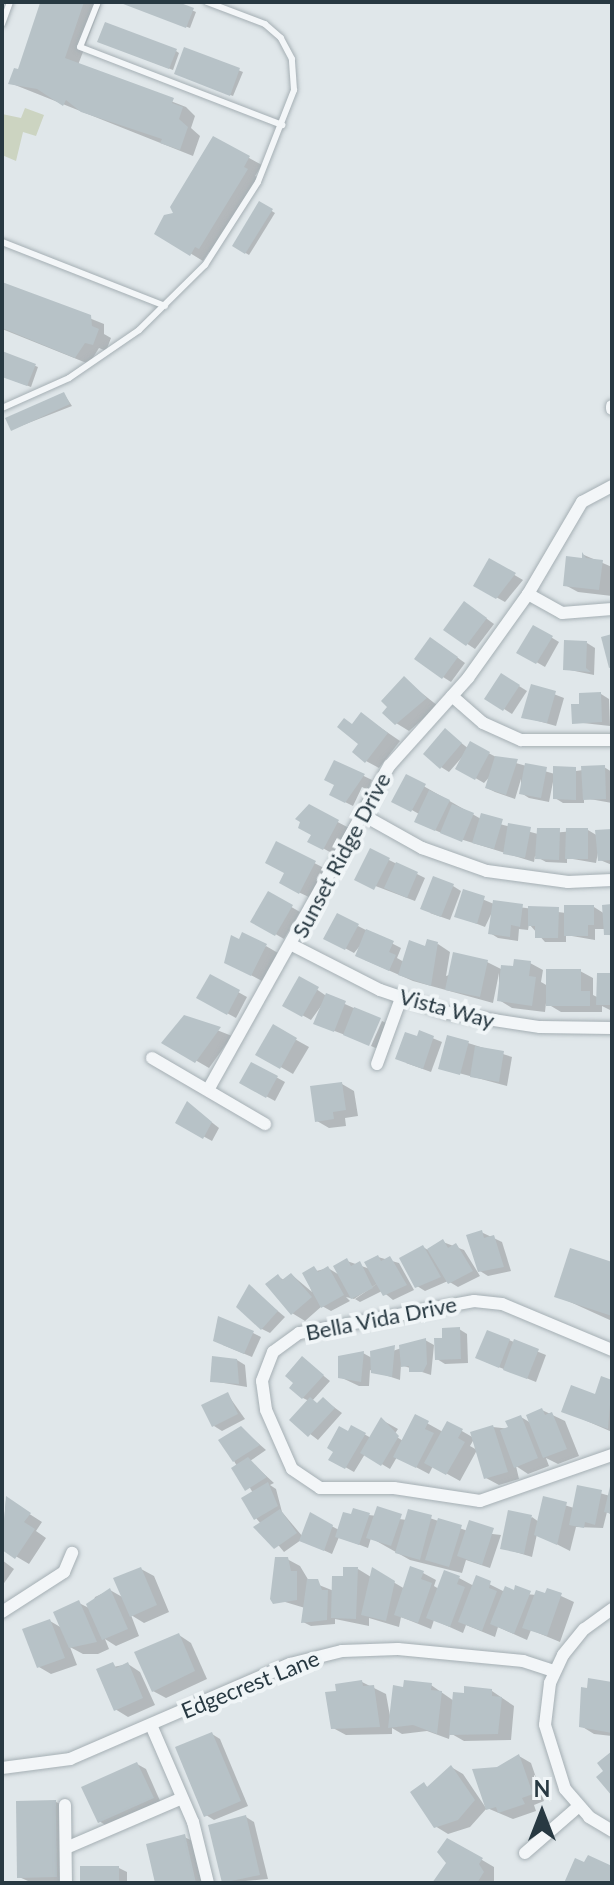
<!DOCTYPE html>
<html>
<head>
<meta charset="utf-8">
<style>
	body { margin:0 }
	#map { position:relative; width:614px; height:1885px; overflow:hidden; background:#e0e7ea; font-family:Lato,sans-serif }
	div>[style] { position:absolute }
	.green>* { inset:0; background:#ccd4c1 }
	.shadow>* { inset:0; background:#0003 }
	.building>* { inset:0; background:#b7c2c7 }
	.roads { filter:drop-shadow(0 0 2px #a5afb4) drop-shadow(0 0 2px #a5afb4) }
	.service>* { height:6px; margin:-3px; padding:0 3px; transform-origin:3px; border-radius:3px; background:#f3f6f8 }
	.minor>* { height:12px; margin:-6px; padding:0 6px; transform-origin:6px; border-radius:6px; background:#f3f6f8 }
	span { translate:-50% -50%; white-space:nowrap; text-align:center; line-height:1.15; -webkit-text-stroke:8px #f0f5f7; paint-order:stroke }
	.street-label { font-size:22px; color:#283942 }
	.frame { position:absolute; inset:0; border:4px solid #283942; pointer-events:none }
	.north { position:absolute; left:502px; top:1773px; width:80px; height:80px; -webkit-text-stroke:6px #f0f5f7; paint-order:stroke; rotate:0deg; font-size:22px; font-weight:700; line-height:32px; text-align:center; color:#283942 }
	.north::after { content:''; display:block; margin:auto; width:28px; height:36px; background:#283942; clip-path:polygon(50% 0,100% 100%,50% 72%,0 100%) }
</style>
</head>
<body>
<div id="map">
	<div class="green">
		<div style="clip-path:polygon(25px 108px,44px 115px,36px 136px,23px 132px,16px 161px,2px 155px,2px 114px,21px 118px)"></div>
	</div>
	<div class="shadow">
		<div style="clip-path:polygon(43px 2px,102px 2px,78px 65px,186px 107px,195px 116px,191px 128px,200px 136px,193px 156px,10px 83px,20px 72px)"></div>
		<div style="clip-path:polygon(120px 2px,173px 2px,196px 12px,190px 28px)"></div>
		<div style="clip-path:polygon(103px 43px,176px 51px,179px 53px,173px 70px)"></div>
		<div style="clip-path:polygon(186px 49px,243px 72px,233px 96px,180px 75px)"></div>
		<div style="clip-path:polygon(214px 139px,262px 165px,255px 176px,259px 178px,213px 254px,209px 252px,203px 261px,157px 233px,176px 215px)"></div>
		<div style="clip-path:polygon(260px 204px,275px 213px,249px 255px,234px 246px)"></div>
		<div style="clip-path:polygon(2px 283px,104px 324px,104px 334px,111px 338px,106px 351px,99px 348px,89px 364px,2px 329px)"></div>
		<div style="clip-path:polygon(2px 353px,38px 367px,31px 387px,2px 376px)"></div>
		<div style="clip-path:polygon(64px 394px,72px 406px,13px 429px)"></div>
		<div style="clip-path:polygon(584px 555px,612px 567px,612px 596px,578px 592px,565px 585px)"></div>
		<div style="clip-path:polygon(490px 561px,523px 580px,505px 602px,476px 586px)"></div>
		<div style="clip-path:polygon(472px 608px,494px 624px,475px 649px,446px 630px)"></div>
		<div style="clip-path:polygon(534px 627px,559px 642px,545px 667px,519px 652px)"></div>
		<div style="clip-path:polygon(587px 643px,595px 648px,594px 675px,565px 669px)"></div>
		<div style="clip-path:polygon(439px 644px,465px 663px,451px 682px,443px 677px)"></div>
		<div style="clip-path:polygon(404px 679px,438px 706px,409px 731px,396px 723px)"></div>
		<div style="clip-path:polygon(511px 681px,527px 691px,512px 714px,487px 698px)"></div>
		<div style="clip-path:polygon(533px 686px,564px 698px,556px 726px,524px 717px)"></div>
		<div style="clip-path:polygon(601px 694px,609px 699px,610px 726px,574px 722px,581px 706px)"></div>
		<div style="clip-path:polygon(362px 715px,400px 741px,379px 768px,366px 761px,353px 726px)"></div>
		<div style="clip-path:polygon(446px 731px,469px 749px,471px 744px,498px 758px,555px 774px,604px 767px,612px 772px,612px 803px,584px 798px,584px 803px,563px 803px,555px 798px,553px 782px,549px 802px,529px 798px,521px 793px,521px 779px,515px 799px,495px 792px,487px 788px,492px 774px,484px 783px,458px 768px,463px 756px,449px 772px,441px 767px)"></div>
		<div style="clip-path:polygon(335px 762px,372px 780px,368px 790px,362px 787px,353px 806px,339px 799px)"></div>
		<div style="clip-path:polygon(406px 776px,481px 819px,538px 834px,588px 830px,598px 836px,612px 831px,612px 865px,600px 860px,599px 847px,596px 863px,567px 858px,567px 863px,546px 862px,535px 856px,534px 862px,444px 834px,425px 826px,419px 814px,403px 805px)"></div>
		<div style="clip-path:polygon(309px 807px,351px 829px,337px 856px,310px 841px,313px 834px,303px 822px)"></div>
		<div style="clip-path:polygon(277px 844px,328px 870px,313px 899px,294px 890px)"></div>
		<div style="clip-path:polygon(371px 851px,425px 878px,415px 901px,357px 879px)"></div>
		<div style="clip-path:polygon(453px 886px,461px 891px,450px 920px,430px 913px)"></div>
		<div style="clip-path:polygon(465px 892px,494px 904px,566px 913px,594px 907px,605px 914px,612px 905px,612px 938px,605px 929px,595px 929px,595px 940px,566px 935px,566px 942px,545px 942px,529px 924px,528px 930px,519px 929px,518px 941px,498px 938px,490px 933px,494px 908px,485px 927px,457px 916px)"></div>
		<div style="clip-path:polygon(269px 894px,300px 912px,284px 939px,253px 921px)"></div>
		<div style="clip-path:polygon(358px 926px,401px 948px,397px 958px,404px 962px,438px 944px,450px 952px,446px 976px,487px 962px,503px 970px,530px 963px,543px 970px,541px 982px,548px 986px,580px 971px,593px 978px,593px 995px,599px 998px,612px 975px,612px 1011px,602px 1006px,602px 1012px,561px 1012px,546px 1003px,545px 1012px,512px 1008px,499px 1000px,499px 973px,493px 1003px,413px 981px,365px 960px,364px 941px,354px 953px,326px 938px)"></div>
		<div style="clip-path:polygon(266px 946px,278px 953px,264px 982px,239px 969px)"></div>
		<div style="clip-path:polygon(211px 977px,247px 997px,236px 1018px,199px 998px)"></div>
		<div style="clip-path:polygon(300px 978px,325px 995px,378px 1019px,353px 1038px,324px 1027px,324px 1002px,311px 1020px,284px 1005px)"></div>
		<div style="clip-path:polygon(184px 1017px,232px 1036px,209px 1068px,164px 1042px)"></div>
		<div style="clip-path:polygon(382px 1021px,388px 1024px,378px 1049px,371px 1046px)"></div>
		<div style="clip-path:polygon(273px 1027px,309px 1047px,293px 1074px,258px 1054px)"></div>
		<div style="clip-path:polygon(420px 1033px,442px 1042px,431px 1072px,406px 1063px)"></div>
		<div style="clip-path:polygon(468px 1043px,512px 1057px,507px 1086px,440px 1068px)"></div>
		<div style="clip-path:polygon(252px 1064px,285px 1082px,275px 1101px,242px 1083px)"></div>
		<div style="clip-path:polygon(342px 1084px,354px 1091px,358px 1116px,345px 1118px,346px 1126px,329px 1128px,317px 1121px)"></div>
		<div style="clip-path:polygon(195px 1109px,219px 1128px,212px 1141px,177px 1122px)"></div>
		<div style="clip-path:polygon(481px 1232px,502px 1242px,511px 1271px,488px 1276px,480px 1271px)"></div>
		<div style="clip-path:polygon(443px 1242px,464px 1250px,480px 1276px,458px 1287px,448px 1281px,425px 1291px,417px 1286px,423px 1247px,428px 1250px)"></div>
		<div style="clip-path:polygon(378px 1257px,399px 1263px,414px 1290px,393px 1300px,382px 1291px,360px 1302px,355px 1299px,381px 1281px,354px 1299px,346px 1297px,350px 1301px,331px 1311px,322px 1306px,305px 1321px,292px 1313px,278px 1276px,285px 1281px,292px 1275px,312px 1292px,305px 1274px,328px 1268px,341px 1276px,347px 1261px,370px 1269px)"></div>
		<div style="clip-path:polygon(612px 1266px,612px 1321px,557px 1296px)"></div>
		<div style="clip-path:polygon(249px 1287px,285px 1317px,270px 1333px,262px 1329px)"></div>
		<div style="clip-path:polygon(459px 1329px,467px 1334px,468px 1363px,445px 1364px,437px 1359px,444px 1340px)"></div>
		<div style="clip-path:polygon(253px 1333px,261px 1337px,252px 1357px,223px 1345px)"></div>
		<div style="clip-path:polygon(425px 1340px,434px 1345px,431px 1375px,401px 1365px,400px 1380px,370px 1370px,369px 1386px,359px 1386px,340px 1377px,363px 1353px,372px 1358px)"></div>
		<div style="clip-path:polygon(509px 1340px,546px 1355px,536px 1382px,486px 1362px)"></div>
		<div style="clip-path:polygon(303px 1359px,330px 1381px,312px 1401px,318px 1404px,323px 1399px,342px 1413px,318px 1440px,292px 1420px,309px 1401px,303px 1398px)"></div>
		<div style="clip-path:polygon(237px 1360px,245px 1365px,247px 1387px,212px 1381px)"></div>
		<div style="clip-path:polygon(602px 1379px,612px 1382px,612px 1432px,564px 1411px,596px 1396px)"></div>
		<div style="clip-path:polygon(228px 1395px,245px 1419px,222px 1431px,214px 1426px)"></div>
		<div style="clip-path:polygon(542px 1410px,565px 1421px,579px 1456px,558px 1464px,546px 1458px,549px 1466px,528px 1474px,516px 1466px,519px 1479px,499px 1485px,486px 1478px,474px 1439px,470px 1446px,477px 1450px,460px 1481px,433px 1466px,429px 1474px,397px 1457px,390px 1469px,365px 1454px,354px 1472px,331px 1459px,352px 1427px,371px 1438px,382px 1420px,398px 1429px,394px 1435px,403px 1441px,416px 1417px,443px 1432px,448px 1423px,474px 1438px,493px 1427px,510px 1429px,521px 1417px,531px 1423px)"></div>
		<div style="clip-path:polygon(241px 1428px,266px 1450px,250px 1461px,274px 1483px,270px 1485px,276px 1489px,282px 1512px,303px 1537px,311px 1515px,339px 1530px,369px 1515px,407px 1520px,409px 1511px,468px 1531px,501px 1535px,490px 1568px,466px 1560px,462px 1573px,410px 1560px,371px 1538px,368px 1548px,339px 1537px,332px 1554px,301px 1540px,284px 1552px,256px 1518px,253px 1493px,234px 1461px)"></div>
		<div style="clip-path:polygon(612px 1486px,612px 1515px,607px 1512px,603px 1528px,576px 1527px,570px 1551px,537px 1534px,532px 1557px,502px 1548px,532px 1517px,539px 1522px,545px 1499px,574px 1508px,579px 1487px,610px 1496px)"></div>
		<div style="clip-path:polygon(6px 1499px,42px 1522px,36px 1531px,46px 1538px,29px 1564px,2px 1548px)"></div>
		<div style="clip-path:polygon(287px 1559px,300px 1566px,309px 1581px,334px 1591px,358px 1569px,371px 1577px,373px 1570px,405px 1589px,423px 1573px,436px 1580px,434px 1586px,439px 1589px,459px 1578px,474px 1586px,477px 1578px,505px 1592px,546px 1596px,548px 1590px,574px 1602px,560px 1642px,531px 1630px,527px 1640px,498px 1627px,495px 1637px,466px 1625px,463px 1633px,434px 1620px,431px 1629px,401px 1617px,399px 1627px,369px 1618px,369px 1626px,335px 1619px,335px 1624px,311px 1626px,303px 1622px,305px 1608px,272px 1598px)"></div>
		<div style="clip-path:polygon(2px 1560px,14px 1569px,2px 1586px)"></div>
		<div style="clip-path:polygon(141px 1569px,154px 1576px,169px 1612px,144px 1623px,131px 1615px,139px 1636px,116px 1646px,105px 1639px,109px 1649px,98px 1654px,83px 1654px,70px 1647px,77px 1665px,51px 1674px,39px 1667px,50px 1621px,62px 1628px,79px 1603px,91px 1609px,95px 1597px,110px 1590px,124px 1598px)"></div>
		<div style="clip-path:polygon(179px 1635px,191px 1643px,207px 1679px,166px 1698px,153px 1691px)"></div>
		<div style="clip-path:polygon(128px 1664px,140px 1672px,155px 1705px,128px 1717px,115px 1709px,98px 1670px)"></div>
		<div style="clip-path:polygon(362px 1682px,386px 1694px,390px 1716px,431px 1685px,454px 1701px,492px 1691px,514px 1706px,511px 1740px,464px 1741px,450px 1733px,449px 1739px,427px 1731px,402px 1734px,392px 1728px,392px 1734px,346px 1735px,333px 1728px,338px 1692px)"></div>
		<div style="clip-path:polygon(612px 1684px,612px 1736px,594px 1734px,581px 1726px)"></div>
		<div style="clip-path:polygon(212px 1734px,220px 1739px,248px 1806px,214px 1820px,206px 1815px)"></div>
		<div style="clip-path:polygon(519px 1756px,531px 1763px,544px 1801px,534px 1805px,536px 1811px,513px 1819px,487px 1808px,470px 1827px,448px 1834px,435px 1826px,424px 1785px,429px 1788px,451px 1767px,463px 1774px,486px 1808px,475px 1771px,495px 1770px)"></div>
		<div style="clip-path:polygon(137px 1764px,146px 1769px,161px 1803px,107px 1826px,99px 1821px)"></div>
		<div style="clip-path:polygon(56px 1802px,64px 1806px,65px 1881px,28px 1881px,19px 1877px)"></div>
		<div style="clip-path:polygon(246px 1817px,254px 1822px,268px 1879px,224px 1883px,210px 1826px)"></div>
		<div style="clip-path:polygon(184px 1837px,193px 1841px,202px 1883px,157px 1883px)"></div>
		<div style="clip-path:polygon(448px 1840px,494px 1867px,494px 1883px,434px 1883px,448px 1863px)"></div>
		<div style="clip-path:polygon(119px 1868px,127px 1872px,127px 1883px,82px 1883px)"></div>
	</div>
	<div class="building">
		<div style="clip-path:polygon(84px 2px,65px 58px,174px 98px,172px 103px,183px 107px,179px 119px,188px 127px,180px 150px,160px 143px,162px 139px,81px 112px,66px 100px,63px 106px,37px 89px,8px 84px,14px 68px,18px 69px,40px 3px)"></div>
		<div style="clip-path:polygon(118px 2px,178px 2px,194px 8px,186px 28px)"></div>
		<div style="clip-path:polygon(105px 22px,177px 49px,169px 69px,97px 42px)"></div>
		<div style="clip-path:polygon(184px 47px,240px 68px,230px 96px,174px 74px)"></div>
		<div style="clip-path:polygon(213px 136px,250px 156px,244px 167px,248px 169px,199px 249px,195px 247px,190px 256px,154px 234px,164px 215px,173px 213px,170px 207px)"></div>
		<div style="clip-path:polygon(259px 201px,273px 209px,245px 254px,232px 246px)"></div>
		<div style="clip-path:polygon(2px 282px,91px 315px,92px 326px,99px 329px,93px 345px,85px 343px,75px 358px,2px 328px)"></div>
		<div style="clip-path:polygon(2px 351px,36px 364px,27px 386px,2px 377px)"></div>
		<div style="clip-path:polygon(64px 392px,70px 404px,11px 431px,5px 418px)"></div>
		<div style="clip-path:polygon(582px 552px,586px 558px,603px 560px,599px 590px,563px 586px,566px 556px,582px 558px)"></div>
		<div style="clip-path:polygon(489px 558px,516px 573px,496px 599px,473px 586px)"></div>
		<div style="clip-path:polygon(464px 601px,487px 618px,466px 646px,443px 630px)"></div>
		<div style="clip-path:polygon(533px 625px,553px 636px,536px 664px,516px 653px)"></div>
		<div style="clip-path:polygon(612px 634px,612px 667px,609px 668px,601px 637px)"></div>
		<div style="clip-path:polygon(430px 637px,458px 657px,442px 679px,414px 659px)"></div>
		<div style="clip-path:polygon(564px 640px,587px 641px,586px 668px,591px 672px,563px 670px)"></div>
		<div style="clip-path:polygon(501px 673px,520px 685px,503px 711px,484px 699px)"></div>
		<div style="clip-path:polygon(404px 676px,427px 698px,395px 725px,382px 713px,387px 707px,381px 701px)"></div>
		<div style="clip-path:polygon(531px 684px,556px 691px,547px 723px,521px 718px)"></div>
		<div style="clip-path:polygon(601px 692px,602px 722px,572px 724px,571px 704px,579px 704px,579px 693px)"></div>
		<div style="clip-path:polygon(361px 712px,388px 733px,365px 763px,352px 752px,358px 744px,337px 727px,344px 718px,352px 724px)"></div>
		<div style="clip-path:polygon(445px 728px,462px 743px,440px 769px,423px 754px)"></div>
		<div style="clip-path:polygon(470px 741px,490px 752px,475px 780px,455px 769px)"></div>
		<div style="clip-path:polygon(495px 756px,518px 759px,506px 795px,485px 788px)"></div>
		<div style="clip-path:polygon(334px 760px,365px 774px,345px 803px,329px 795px,334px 785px,324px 780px)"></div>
		<div style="clip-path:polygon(525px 763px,547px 767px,541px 798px,519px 794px)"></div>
		<div style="clip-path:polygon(605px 765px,606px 799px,583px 800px,581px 766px)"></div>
		<div style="clip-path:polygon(553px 766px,576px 767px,576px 800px,553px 799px)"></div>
		<div style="clip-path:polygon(406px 774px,426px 784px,411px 812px,391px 802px)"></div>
		<div style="clip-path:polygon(429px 790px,450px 800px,435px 831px,414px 822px)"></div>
		<div style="clip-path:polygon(309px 804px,339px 820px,323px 850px,307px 842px,311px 835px,298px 828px,300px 822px,295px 819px)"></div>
		<div style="clip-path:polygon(452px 804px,474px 813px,462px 842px,440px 833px)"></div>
		<div style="clip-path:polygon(481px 813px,503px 819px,494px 849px,472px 843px)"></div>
		<div style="clip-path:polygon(508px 823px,531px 827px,525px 858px,503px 854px)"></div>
		<div style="clip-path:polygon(537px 828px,560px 828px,559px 860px,535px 859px)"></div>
		<div style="clip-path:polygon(566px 828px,588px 828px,588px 859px,565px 859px)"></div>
		<div style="clip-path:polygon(612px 829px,612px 860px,598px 861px,595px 830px)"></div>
		<div style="clip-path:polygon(276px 841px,316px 861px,299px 894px,279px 883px,284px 873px,265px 863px)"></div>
		<div style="clip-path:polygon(370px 848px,390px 858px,374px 890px,354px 880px)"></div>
		<div style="clip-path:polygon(396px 862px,418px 872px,407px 898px,384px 888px)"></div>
		<div style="clip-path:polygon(433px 876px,454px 884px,441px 917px,420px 909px)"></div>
		<div style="clip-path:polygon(463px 889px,485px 896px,477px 924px,454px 917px)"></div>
		<div style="clip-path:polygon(268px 891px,293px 905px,275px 936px,250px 922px)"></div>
		<div style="clip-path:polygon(493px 900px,523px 904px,520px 927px,511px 925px,510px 937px,488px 934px)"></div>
		<div style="clip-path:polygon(612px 904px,612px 935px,604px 935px,602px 905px)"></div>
		<div style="clip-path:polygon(564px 905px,594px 905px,594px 925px,588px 925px,588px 936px,564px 936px)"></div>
		<div style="clip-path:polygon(528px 906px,559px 907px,558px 938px,535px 938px,535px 926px,528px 926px)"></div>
		<div style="clip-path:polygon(337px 913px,359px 924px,345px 950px,323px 939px)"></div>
		<div style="clip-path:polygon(366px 929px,394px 941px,389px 952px,396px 955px,389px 971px,355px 956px)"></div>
		<div style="clip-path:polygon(242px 932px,267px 944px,251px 976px,224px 963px,231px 935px,239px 939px)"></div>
		<div style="clip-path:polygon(427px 939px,438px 942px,431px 986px,398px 975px,409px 940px,425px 946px)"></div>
		<div style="clip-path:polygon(453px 952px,488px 960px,480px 997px,445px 990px)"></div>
		<div style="clip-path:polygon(514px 959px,531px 961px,529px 976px,536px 977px,532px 1006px,497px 1001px,501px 965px,513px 966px)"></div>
		<div style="clip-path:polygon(546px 969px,581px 969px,581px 991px,590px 991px,590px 1006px,546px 1006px)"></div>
		<div style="clip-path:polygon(597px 973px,612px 973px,612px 1005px,596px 1005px)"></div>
		<div style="clip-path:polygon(210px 974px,240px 990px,227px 1015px,196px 998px)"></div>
		<div style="clip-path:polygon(299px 976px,319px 987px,302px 1017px,282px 1006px)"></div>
		<div style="clip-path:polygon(326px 993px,346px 1001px,334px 1032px,313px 1024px)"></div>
		<div style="clip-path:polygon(354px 1007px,381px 1018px,369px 1046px,343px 1035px)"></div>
		<div style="clip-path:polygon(184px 1015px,221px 1027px,195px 1063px,161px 1043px)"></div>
		<div style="clip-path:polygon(273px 1024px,297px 1038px,280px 1069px,255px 1055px)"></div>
		<div style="clip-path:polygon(419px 1030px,434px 1036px,423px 1069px,395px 1059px,405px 1032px,417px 1036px)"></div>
		<div style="clip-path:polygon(447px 1035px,469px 1041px,460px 1075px,438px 1069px)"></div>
		<div style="clip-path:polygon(475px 1046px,504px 1051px,499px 1082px,470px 1077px)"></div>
		<div style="clip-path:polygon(251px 1062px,278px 1076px,266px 1098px,239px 1083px)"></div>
		<div style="clip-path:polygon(342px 1082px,346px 1110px,333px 1112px,334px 1119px,315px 1122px,310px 1086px)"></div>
		<div style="clip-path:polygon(187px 1101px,212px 1122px,203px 1139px,175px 1123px)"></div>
		<div style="clip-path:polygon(482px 1230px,484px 1238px,494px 1235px,504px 1267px,478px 1272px,466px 1235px)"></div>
		<div style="clip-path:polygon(443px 1239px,448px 1248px,456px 1243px,473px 1271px,448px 1284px,427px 1249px)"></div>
		<div style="clip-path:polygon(423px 1245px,441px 1277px,415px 1288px,399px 1258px)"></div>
		<div style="clip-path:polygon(570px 1248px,612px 1262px,612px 1316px,554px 1297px)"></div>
		<div style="clip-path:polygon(378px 1255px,381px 1261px,390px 1256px,407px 1285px,383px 1296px,364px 1262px)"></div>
		<div style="clip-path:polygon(347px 1258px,351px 1266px,360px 1261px,373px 1288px,351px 1299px,333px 1266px)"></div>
		<div style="clip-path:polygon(314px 1266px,318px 1272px,328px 1266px,344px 1295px,321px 1308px,302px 1273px)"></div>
		<div style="clip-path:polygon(291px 1273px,312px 1297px,291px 1315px,265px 1284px,278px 1274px,282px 1280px)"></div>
		<div style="clip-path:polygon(249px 1284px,278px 1311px,261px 1330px,236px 1307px)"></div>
		<div style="clip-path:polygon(218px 1316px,254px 1331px,244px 1354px,213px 1341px)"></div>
		<div style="clip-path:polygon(460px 1327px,461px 1359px,435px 1360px,434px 1338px,442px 1338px,442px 1328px)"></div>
		<div style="clip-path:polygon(487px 1330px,510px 1339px,499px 1368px,475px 1358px)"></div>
		<div style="clip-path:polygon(426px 1338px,427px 1364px,423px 1372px,409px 1372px,409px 1366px,401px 1367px,399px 1345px)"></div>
		<div style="clip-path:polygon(514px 1339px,539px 1349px,527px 1379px,503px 1370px)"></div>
		<div style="clip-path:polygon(395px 1345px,392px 1377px,371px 1373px,370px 1351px)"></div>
		<div style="clip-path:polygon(364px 1351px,361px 1382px,338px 1378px,338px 1356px)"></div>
		<div style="clip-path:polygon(212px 1356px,237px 1359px,239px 1384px,210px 1382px)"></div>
		<div style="clip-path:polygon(302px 1356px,324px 1375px,302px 1399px,289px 1388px,293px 1383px,285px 1376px)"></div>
		<div style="clip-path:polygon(601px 1376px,612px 1380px,608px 1429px,561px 1412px,571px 1385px,595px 1394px)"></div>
		<div style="clip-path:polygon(228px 1392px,238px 1414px,212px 1427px,201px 1405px)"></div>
		<div style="clip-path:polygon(310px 1397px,317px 1403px,323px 1397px,335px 1408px,308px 1437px,289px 1420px)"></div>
		<div style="clip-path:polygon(542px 1408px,545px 1415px,552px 1412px,567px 1449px,543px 1458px,526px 1415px)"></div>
		<div style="clip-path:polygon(415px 1414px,429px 1421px,425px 1429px,434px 1433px,416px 1468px,393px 1457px)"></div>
		<div style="clip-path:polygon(521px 1415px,538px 1458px,514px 1468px,500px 1430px,508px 1427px,505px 1421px)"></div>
		<div style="clip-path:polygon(381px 1417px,399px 1436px,381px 1466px,360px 1453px)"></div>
		<div style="clip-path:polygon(447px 1421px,463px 1429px,458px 1438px,465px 1442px,446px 1475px,424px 1463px)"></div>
		<div style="clip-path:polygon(351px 1425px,366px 1433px,345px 1469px,328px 1460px,333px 1452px,327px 1448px,339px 1426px,348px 1431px)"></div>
		<div style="clip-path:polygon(493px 1425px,508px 1472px,484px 1479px,470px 1432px)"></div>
		<div style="clip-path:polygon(241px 1426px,260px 1445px,233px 1462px,218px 1440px)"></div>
		<div style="clip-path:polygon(248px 1457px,267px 1477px,245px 1491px,231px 1468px)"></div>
		<div style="clip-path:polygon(268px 1482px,278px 1506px,254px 1520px,241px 1498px)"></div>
		<div style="clip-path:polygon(611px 1482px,612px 1483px,612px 1514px,604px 1512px)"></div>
		<div style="clip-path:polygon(577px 1485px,602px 1490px,595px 1525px,585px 1522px,584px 1528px,569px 1525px)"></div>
		<div style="clip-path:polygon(6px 1496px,31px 1513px,24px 1522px,35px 1529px,15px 1559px,2px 1550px)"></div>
		<div style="clip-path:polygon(543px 1496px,567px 1502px,557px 1545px,534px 1535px)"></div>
		<div style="clip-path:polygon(377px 1506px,402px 1514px,391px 1546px,366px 1538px)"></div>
		<div style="clip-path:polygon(353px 1508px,370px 1513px,359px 1545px,335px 1537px,343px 1512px,351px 1514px)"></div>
		<div style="clip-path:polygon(280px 1509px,297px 1533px,274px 1549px,253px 1527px)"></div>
		<div style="clip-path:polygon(408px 1509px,432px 1515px,420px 1560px,395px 1553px)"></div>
		<div style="clip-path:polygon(508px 1510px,532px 1515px,524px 1554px,500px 1549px)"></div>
		<div style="clip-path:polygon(310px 1512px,333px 1525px,324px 1551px,299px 1541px)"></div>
		<div style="clip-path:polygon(438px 1518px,462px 1525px,449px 1567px,425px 1560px)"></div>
		<div style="clip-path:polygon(469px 1520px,494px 1528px,482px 1565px,457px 1556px)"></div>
		<div style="clip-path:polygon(275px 1557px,288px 1557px,291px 1571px,297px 1571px,297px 1600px,273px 1604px,270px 1599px)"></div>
		<div style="clip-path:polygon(410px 1566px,424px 1571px,421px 1579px,432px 1583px,418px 1623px,394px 1615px)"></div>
		<div style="clip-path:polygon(141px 1567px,157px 1605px,130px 1617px,113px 1578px)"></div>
		<div style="clip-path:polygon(343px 1567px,358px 1567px,356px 1619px,331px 1618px,332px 1576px,343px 1576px)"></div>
		<div style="clip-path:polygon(372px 1567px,395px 1581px,386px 1621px,361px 1615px)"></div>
		<div style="clip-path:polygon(444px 1570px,460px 1576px,457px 1584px,465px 1587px,450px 1627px,426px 1618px)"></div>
		<div style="clip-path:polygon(476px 1575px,491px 1581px,489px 1588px,497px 1591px,482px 1631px,458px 1622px)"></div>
		<div style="clip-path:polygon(307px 1579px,318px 1579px,322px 1590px,328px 1590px,327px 1620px,301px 1623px)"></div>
		<div style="clip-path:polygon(515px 1585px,531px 1591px,514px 1634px,490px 1624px,505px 1586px,514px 1590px)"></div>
		<div style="clip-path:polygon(110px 1588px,128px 1629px,102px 1640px,86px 1604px)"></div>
		<div style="clip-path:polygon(547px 1588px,562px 1593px,547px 1636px,522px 1628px,536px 1590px,545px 1593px)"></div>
		<div style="clip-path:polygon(79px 1600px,97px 1642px,69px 1648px,53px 1612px)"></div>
		<div style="clip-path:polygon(50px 1619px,65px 1658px,37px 1668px,22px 1629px)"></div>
		<div style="clip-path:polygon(179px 1633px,195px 1671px,152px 1692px,134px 1652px)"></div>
		<div style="clip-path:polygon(113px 1662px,116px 1668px,128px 1662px,143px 1698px,114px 1711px,96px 1669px)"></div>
		<div style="clip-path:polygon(588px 1678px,612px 1682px,612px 1733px,579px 1727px,581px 1687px,587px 1688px)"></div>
		<div style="clip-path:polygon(362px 1680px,363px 1686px,374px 1685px,380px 1727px,331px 1729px,325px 1692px,336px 1691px,335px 1684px)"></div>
		<div style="clip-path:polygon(404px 1680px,432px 1683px,431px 1690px,442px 1691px,437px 1734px,413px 1725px,388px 1728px,393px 1685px,403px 1687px)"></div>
		<div style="clip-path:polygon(464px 1686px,492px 1689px,492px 1696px,502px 1697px,498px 1734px,449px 1735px,453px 1692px,464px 1693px)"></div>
		<div style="clip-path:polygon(212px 1732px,241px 1801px,204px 1817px,175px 1747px)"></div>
		<div style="clip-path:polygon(612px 1751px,612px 1796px,596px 1777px,603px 1771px,597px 1763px)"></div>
		<div style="clip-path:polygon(519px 1754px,533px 1794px,522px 1798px,525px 1804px,498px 1813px,496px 1807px,486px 1810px,472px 1769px,497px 1767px)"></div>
		<div style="clip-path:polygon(137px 1762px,154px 1798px,98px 1823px,81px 1787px)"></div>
		<div style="clip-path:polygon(451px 1765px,475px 1800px,458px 1820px,434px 1828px,410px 1792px,424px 1782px,427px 1787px)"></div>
		<div style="clip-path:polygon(56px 1800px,57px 1877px,17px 1878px,16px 1801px)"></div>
		<div style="clip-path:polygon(246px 1815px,260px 1875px,222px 1883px,208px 1825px)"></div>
		<div style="clip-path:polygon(185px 1834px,196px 1883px,155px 1883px,146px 1844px)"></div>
		<div style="clip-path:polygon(447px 1838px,483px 1858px,479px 1864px,484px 1872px,477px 1883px,432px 1883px,446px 1863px,437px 1852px)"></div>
		<div style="clip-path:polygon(588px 1855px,612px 1866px,612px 1883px,564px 1883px,575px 1858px,584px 1862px)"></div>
		<div style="clip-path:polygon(80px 1866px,119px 1866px,119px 1883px,80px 1883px)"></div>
	</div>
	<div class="roads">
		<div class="service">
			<div style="left:98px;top:2px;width:48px;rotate:111.8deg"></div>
			<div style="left:80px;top:47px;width:217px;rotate:21.1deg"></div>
			<div style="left:2px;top:24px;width:23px;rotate:-70deg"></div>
			<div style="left:2px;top:242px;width:175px;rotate:21.4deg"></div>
			<div style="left:2px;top:408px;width:73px;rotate:-24.1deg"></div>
			<div style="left:69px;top:378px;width:85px;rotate:-34.4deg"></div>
			<div style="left:139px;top:330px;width:93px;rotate:-44.6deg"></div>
			<div style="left:205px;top:265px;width:98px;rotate:-57.4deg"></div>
			<div style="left:258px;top:182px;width:99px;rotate:-68.6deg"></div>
			<div style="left:294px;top:90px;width:31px;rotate:-94deg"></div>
			<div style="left:292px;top:59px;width:24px;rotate:-118deg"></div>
			<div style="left:281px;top:38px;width:21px;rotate:-139deg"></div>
			<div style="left:265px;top:24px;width:62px;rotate:-159.2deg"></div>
		</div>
		<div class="minor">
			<div style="left:612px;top:406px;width:3px;rotate:90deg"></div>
			<div style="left:528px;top:594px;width:39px;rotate:29deg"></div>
			<div style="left:562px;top:613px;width:50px;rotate:-4.6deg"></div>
			<div style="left:452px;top:696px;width:41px;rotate:41.1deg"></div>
			<div style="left:483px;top:723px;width:42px;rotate:24.1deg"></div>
			<div style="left:521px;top:740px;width:91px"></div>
			<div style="left:363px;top:815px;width:68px;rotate:29.2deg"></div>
			<div style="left:422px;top:848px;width:69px;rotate:19.5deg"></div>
			<div style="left:487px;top:871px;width:82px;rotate:7.7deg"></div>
			<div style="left:568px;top:882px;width:44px;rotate:-2.6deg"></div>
			<div style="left:292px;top:945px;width:99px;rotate:27.1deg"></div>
			<div style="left:380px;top:990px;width:72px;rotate:18.7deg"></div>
			<div style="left:448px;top:1013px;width:93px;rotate:8.7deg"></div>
			<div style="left:540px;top:1027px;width:72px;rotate:0.8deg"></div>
			<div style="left:152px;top:1058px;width:131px;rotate:30.3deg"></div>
			<div style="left:377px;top:1064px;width:70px;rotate:-70deg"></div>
			<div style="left:208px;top:1090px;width:372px;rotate:-60.8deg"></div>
			<div style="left:390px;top:765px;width:117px;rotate:-48.1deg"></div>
			<div style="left:468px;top:678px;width:103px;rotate:-54.5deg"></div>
			<div style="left:528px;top:594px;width:107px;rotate:-59.6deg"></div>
			<div style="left:582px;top:502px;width:34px;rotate:-28deg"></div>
			<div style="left:612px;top:1350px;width:119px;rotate:-157.3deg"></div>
			<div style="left:502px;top:1304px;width:28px;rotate:-174deg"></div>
			<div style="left:474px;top:1301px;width:178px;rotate:169.6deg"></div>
			<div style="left:299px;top:1333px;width:32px;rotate:144deg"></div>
			<div style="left:273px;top:1352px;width:31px;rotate:111deg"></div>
			<div style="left:262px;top:1381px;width:29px;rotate:82deg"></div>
			<div style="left:266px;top:1410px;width:64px;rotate:66.2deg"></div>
			<div style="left:292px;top:1469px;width:34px;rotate:34deg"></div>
			<div style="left:320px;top:1488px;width:74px"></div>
			<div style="left:394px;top:1488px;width:87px;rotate:8.6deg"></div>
			<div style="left:480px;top:1501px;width:140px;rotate:-19.2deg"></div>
			<div style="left:612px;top:1609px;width:34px;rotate:144deg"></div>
			<div style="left:584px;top:1629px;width:33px;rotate:129deg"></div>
			<div style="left:563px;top:1655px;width:31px;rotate:115deg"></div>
			<div style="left:550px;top:1683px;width:42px;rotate:96.8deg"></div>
			<div style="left:545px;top:1725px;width:67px;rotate:72.6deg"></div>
			<div style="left:565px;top:1789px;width:37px;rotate:49deg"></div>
			<div style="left:589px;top:1817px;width:27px;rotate:31deg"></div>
			<div style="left:2px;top:1612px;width:74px;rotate:-32.8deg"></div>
			<div style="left:64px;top:1572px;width:21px;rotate:-67deg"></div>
			<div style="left:151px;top:1725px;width:106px;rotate:66.6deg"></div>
			<div style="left:193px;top:1822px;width:63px;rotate:76.2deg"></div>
			<div style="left:2px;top:1768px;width:69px;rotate:-7.5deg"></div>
			<div style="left:70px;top:1759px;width:240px;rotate:-23.4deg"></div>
			<div style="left:290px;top:1664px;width:54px;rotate:-14deg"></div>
			<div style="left:342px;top:1651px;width:56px;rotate:-2deg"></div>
			<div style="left:398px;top:1649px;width:126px;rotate:5.5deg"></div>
			<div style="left:523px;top:1661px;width:33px;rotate:18deg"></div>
			<div style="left:65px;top:1805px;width:78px;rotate:89.3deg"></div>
			<div style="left:66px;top:1848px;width:126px;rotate:-23.3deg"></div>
			<div style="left:525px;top:1853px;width:70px;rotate:-41deg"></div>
		</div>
	</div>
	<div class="street-label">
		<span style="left:341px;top:855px;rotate:-62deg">Sunset Ridge Drive</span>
		<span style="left:447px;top:1008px;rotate:15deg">Vista Way</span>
		<span style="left:381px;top:1318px;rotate:-11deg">Bella Vida Drive</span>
		<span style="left:250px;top:1684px;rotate:-22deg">Edgecrest Lane</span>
	</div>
	<div class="frame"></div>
	<div class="north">N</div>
</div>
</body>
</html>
